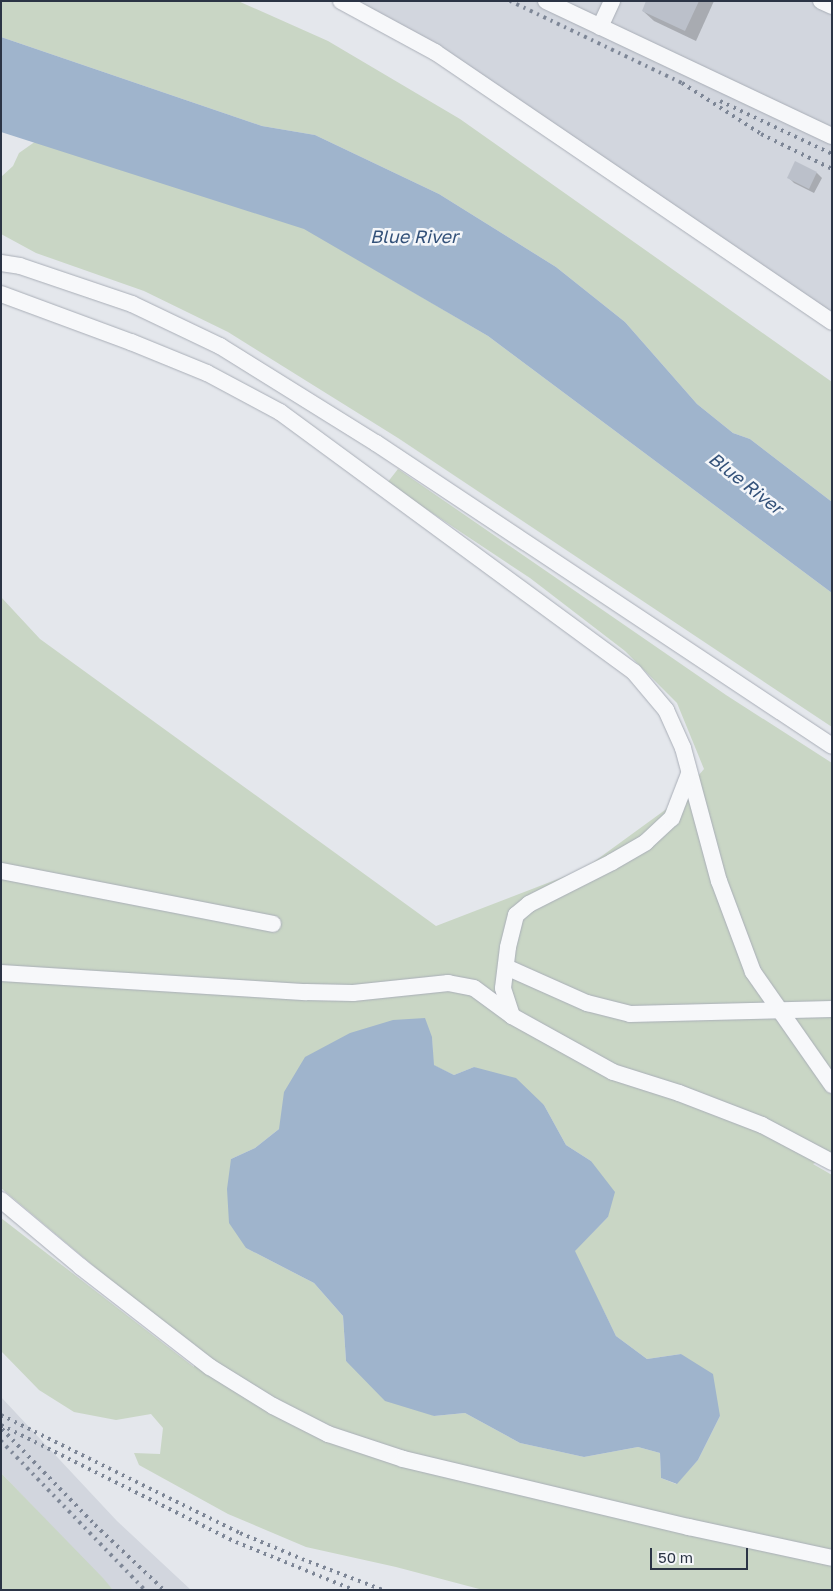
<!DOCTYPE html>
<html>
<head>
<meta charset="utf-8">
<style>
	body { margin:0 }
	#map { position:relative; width:833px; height:1591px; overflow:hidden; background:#e4e7ec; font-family:"Golos Text",sans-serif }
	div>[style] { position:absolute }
	.built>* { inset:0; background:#d2d6de }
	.green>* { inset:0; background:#c9d6c5 }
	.water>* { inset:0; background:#9fb4cc }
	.shadow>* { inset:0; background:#0003 }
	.building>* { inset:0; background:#bbc0ca }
	.roads { filter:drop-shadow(0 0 1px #a9aeb7) drop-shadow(0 0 1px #a9aeb7) }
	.minor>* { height:16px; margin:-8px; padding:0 8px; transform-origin:8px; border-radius:8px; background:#f7f8fa }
	.rail>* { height:4px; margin-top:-2px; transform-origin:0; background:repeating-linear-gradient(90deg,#7d8696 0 2.5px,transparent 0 7.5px) }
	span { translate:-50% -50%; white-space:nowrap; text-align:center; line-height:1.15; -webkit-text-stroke:5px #f4f6f9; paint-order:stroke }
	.water-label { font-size:18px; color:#34527a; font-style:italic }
	.frame { position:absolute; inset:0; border:2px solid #2b3445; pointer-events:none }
	.scale { position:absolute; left:650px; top:1548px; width:98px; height:22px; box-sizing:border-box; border:2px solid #2b3445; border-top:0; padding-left:6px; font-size:15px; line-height:18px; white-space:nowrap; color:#2b3445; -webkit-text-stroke:4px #f4f6f9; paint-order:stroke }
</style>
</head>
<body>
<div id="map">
	<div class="built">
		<div style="clip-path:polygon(355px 1px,832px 1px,832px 314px)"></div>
		<div style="clip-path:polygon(1px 1397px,117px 1521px,191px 1590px,113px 1590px,1px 1473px)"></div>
	</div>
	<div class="green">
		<div style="clip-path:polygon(1px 1px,238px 1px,328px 41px,460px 119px,832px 382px,832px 502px,750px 439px,733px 433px,697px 404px,625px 322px,556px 267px,439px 194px,315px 135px,262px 126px,1px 37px)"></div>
		<div style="clip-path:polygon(36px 141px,304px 228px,488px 336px,832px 593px,832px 727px,398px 438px,228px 332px,144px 291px,36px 253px,1px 234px,1px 177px,13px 166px,19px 153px)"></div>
		<div style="clip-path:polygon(evenodd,398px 469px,726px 695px,832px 763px,832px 1153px,813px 1164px,832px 1175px,832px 1590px,483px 1590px,396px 1567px,306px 1547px,228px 1514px,139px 1465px,134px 1453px,160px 1454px,163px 1428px,151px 1414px,116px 1420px,74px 1412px,39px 1390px,1px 1351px,1px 1218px,194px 1367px,195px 1345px,140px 1305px,1px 1188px,1px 597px,40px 639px,436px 926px,584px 869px,676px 802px,704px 769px,677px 703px,625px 651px,530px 578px,387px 483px,398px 469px,432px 1037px,433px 1065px,454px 1075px,474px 1067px,544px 1105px,566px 1145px,591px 1161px,608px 1217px,574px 1251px,616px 1336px,647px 1359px,681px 1354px,720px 1416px,698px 1460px,676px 1484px,661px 1478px,660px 1453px,638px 1447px,584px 1457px,520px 1443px,465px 1413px,434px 1416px,346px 1361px,343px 1316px,314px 1283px,246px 1248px,231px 1159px,255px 1148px,279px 1129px,432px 1037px)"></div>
		<div style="clip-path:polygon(1px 1473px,103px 1578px,113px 1590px,1px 1590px)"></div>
	</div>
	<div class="water">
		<div style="clip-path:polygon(1px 37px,262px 126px,315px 135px,439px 194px,556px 267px,625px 322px,697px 404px,733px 433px,750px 439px,832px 502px,832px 593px,488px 336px,304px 229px,1px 132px)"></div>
		<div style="clip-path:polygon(425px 1018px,432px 1037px,434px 1065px,454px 1075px,474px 1067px,516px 1078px,544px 1105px,566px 1145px,591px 1161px,615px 1192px,608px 1217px,575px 1251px,616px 1336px,647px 1359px,681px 1354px,713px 1374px,720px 1416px,698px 1460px,677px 1484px,661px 1478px,660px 1453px,638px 1447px,584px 1457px,520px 1443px,465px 1413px,434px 1416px,385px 1401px,346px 1361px,343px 1316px,314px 1283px,246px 1248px,229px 1223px,227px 1189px,231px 1159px,255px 1148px,279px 1129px,284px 1092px,305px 1057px,350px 1033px,393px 1020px)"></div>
	</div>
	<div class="shadow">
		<div style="clip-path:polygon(648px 1px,714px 1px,696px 41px,654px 21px,643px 11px)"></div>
		<div style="clip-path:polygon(817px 173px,822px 178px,814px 193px,794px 183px,789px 178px)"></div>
	</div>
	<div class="building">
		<div style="clip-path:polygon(646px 1px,699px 1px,685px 31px,642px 11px)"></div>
		<div style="clip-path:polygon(795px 161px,817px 172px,809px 189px,787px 178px)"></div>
	</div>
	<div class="roads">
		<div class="minor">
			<div style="left:341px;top:1px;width:107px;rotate:28.5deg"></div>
			<div style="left:435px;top:52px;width:480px;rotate:34.2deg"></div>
			<div style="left:546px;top:1px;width:316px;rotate:25.3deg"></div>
			<div style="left:821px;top:1px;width:12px;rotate:24deg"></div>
			<div style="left:600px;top:27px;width:29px;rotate:-65deg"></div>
			<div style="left:1px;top:263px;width:19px;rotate:9deg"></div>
			<div style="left:20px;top:266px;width:118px;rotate:18.7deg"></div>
			<div style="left:132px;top:304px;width:98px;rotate:25.5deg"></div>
			<div style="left:220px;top:346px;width:184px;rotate:31.9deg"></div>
			<div style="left:376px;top:443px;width:547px;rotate:33.6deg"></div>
			<div style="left:1px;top:294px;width:139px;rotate:20.3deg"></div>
			<div style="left:131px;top:342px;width:82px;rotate:22.2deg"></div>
			<div style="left:207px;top:373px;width:83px;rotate:28.1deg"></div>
			<div style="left:280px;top:412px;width:439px;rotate:36.3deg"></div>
			<div style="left:634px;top:672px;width:50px;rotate:49.9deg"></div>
			<div style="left:666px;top:710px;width:42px;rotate:65.9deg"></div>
			<div style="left:683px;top:748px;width:138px;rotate:74.9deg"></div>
			<div style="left:719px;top:881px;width:97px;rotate:69.5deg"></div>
			<div style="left:753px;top:972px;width:138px;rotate:55deg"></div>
			<div style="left:1px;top:871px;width:277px;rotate:11deg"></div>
			<div style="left:506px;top:967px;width:89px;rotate:24deg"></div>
			<div style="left:587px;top:1003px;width:44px;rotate:14.3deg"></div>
			<div style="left:630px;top:1014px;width:202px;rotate:-1.4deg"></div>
			<div style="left:1px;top:973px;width:306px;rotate:3.6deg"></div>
			<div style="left:306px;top:992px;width:47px;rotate:1.2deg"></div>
			<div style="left:353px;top:993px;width:96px;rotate:-6deg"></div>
			<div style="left:448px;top:983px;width:26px;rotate:11deg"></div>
			<div style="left:474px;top:988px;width:47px;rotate:36.4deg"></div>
			<div style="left:512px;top:1016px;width:115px;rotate:29deg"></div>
			<div style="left:613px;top:1072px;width:69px;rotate:17.7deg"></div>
			<div style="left:679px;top:1093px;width:89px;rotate:21.1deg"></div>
			<div style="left:762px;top:1125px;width:79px;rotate:27.9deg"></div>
			<div style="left:512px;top:1016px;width:29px;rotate:-108deg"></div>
			<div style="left:503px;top:988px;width:41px;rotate:-83deg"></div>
			<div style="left:508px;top:947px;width:33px;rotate:-76deg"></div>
			<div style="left:516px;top:915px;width:17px;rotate:-40deg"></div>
			<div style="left:529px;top:904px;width:93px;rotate:-26.8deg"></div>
			<div style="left:612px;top:862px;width:39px;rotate:-30deg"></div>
			<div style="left:646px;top:842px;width:35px;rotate:-43deg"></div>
			<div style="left:672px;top:818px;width:47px;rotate:-68.9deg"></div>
			<div style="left:1px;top:1200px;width:104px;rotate:39.9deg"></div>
			<div style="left:81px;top:1267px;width:163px;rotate:37.8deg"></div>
			<div style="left:210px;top:1367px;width:74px;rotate:31.8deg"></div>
			<div style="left:273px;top:1406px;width:62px;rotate:27deg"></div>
			<div style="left:328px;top:1434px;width:79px;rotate:18.4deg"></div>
			<div style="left:403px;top:1459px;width:294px;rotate:13.4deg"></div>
			<div style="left:689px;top:1527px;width:146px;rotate:12.2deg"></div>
		</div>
	</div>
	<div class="rail">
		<div style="left:510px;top:1px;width:191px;rotate:25.5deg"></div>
		<div style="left:682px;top:83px;width:94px;rotate:32.8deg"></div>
		<div style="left:761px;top:134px;width:79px;rotate:26.2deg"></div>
		<div style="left:720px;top:101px;width:124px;rotate:25.3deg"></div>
		<div style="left:1px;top:1415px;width:267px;rotate:26.3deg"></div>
		<div style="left:240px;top:1533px;width:67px;rotate:22.8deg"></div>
		<div style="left:302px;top:1559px;width:87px;rotate:20.9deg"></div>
		<div style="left:1px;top:1425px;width:263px;rotate:26.5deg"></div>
		<div style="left:236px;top:1542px;width:127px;rotate:22.1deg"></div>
		<div style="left:2px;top:1429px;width:134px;rotate:45.9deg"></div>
		<div style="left:95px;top:1525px;width:95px;rotate:43.3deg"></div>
		<div style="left:1px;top:1441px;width:207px;rotate:46deg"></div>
	</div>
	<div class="water-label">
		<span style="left:414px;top:236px">Blue River</span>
		<span style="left:746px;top:483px;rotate:38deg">Blue River</span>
	</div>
	<div class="frame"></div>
	<div class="scale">50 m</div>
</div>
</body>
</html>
